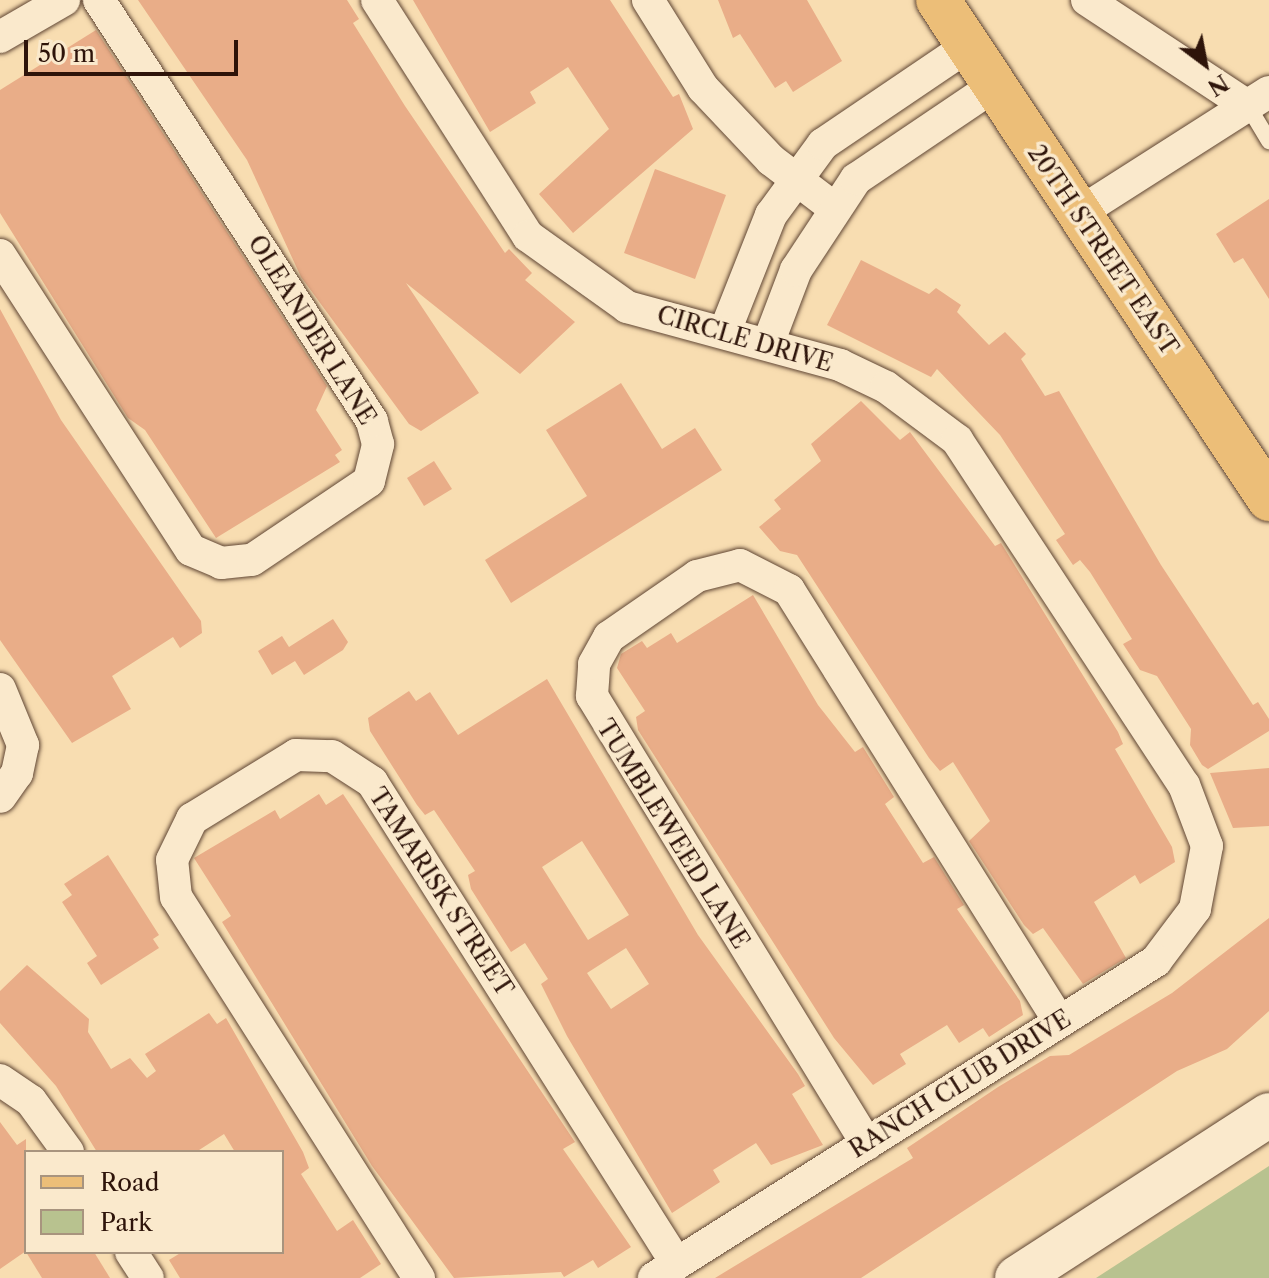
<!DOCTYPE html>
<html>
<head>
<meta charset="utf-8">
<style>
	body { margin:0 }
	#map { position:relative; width:1269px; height:1278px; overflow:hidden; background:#f8ddb1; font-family:"Libre Caslon Text",serif }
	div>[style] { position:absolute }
	.green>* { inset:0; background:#b8c28f }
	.building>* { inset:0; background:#e9ad88 }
	.roads { filter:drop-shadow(0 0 2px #604634) drop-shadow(0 0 2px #604634) }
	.lane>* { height:16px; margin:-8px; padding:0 8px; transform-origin:8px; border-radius:8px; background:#fae9cc }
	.street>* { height:32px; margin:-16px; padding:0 16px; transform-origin:16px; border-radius:16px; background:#fae9cc }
	.secondary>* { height:44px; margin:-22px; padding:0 22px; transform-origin:22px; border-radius:22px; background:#fae9cc }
	.primary>* { height:44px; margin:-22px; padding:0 22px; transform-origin:22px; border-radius:22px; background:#ecbe78 }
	span { translate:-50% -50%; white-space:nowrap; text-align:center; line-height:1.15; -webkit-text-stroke:7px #fae9cc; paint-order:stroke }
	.street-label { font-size:24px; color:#2e140a }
	.legend { position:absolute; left:24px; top:1150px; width:260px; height:104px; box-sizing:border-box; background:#fae9cc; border:2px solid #a8947e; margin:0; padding:10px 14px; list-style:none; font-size:24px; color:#2e140a }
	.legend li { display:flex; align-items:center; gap:16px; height:40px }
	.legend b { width:40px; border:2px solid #a8947e }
	.north { position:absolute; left:1165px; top:24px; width:80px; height:80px; -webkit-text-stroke:6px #fae9cc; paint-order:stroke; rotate:148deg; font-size:22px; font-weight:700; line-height:32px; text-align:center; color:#2e140a }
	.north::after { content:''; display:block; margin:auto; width:28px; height:36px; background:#2e140a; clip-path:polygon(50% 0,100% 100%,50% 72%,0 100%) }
	.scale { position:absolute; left:24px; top:40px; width:214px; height:36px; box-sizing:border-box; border:4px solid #2e140a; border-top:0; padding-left:10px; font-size:24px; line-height:28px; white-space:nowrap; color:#2e140a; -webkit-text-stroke:6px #fae9cc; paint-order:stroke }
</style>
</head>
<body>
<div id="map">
	<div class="green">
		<div style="clip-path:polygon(1269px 1166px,1269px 1278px,1096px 1278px)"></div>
	</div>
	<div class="building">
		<div style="clip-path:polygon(138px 0,347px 0,359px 19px,353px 23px,405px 106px,505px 253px,509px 249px,532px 273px,525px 280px,575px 322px,520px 374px,406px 283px,479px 393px,421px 431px,409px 424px,301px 277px,247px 160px)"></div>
		<div style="clip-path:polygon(413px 0,610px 0,673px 97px,679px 94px,693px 129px,573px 233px,539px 194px,609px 129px,568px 67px,530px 92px,536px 103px,490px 132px)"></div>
		<div style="clip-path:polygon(718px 0,807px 0,842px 61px,793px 92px,786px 81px,775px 88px,740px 34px,733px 38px)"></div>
		<div style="clip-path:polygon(96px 30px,327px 386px,316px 410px,342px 450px,335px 455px,340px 462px,216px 538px,145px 430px,128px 418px,0 213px,0 90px)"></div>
		<div style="clip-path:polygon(655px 169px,726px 195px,695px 279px,624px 253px)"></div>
		<div style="clip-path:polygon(1269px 199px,1269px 299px,1243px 258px,1234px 263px,1216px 234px)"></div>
		<div style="clip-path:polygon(861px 260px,929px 294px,936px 288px,961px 305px,957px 312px,989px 345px,1005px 332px,1026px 354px,1021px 359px,1045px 396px,1059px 391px,1161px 565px,1253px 705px,1258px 702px,1269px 719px,1269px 731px,1208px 769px,1202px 765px,1190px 745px,1191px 729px,1157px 676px,1140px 670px,1123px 644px,1132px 639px,1090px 572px,1080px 560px,1073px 565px,1056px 540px,1065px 534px,1000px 435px,937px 369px,931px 377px,827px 325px)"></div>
		<div style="clip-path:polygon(0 309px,61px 420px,201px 621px,202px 633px,180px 648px,173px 637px,112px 676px,131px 709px,72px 743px,0 640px)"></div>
		<div style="clip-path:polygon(621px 383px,662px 449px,695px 428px,722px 470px,511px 603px,485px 560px,587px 496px,546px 430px)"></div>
		<div style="clip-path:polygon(861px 401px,900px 440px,910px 432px,995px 546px,1001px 543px,1118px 732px,1123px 744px,1115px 749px,1172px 847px,1175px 862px,1140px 884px,1135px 875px,1094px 902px,1126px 958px,1083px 984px,1043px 928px,1033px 934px,1024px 925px,969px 841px,990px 821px,953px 762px,940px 771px,929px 758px,797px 555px,780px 551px,759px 527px,781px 509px,774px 500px,821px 461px,811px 444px)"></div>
		<div style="clip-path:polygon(434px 461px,452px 489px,424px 506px,407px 478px)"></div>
		<div style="clip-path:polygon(753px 595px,818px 705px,855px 752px,863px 747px,894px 797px,885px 804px,923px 863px,934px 857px,964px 905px,957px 909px,1020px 1001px,1023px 1015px,989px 1037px,983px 1028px,959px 1043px,947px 1025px,900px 1054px,906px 1064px,873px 1085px,834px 1038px,638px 730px,636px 717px,645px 711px,617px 668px,621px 654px,642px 641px,647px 648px,671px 633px,677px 643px)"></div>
		<div style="clip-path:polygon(333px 619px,348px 642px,343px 650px,304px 675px,295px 661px,272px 675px,258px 651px,282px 636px,289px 647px)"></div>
		<div style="clip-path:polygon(evenodd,547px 679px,698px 935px,798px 1074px,805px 1086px,792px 1094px,823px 1145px,771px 1165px,756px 1143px,713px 1170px,720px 1182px,672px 1213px,567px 1036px,541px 984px,548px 979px,525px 943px,511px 952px,471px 889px,468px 875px,475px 871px,434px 810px,425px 815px,417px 805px,370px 731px,368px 718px,409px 691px,416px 701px,430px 692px,458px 735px,547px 679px,582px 841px,629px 915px,588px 940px,542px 867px,582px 841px,547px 679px,626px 948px,649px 984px,611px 1009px,587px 973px,626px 948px)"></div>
		<div style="clip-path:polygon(1269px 768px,1269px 826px,1233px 828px,1210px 773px)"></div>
		<div style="clip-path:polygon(319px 794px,326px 805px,343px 794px,575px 1142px,563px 1149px,631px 1247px,598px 1268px,593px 1260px,564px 1277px,561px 1272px,454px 1278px,372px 1166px,222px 922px,231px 916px,194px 858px,275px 810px,280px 819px)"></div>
		<div style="clip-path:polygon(108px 855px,159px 935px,153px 939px,159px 948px,101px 985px,87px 963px,97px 956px,62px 902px,72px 895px,64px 884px)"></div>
		<div style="clip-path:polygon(1269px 918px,1269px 1011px,1227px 1049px,1177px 1071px,861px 1278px,715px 1278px,913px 1158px,907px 1148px,998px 1087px,1050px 1056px,1069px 1055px,1172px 993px)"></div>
		<div style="clip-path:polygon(27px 965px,89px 1019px,88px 1032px,111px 1069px,130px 1058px,147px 1078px,156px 1071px,145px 1054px,209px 1013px,217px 1024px,226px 1018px,303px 1152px,309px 1168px,301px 1174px,337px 1231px,353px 1220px,381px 1264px,360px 1278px,180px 1278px,169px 1260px,182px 1252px,282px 1252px,282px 1152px,235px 1152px,224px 1134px,196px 1152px,97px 1152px,56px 1086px,0 1023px,0 991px)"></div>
		<div style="clip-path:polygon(0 1122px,17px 1145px,26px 1139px,26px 1251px,0 1269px)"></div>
		<div style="clip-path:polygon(26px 1252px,94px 1252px,110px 1278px,42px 1278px)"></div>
	</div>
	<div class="roads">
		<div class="lane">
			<div style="left:1248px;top:106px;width:41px;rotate:59deg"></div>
		</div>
		<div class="street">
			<div style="left:377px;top:0;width:280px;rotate:57.4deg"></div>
			<div style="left:528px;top:236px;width:122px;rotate:35.6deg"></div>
			<div style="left:627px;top:307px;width:221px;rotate:15.2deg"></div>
			<div style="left:840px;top:365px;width:51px;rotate:25.6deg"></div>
			<div style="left:886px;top:387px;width:89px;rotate:36.7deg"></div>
			<div style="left:957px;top:440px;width:413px;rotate:56.7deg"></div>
			<div style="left:1184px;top:785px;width:65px;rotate:69.3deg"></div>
			<div style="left:1207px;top:846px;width:64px;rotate:100.8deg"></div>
			<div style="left:1195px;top:909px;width:65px;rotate:126.9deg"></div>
			<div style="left:1156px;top:961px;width:594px;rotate:147.73deg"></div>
			<div style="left:648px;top:0;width:104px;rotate:58deg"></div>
			<div style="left:703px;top:88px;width:99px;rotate:46.6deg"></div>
			<div style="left:771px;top:160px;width:78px;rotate:37.2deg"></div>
			<div style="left:1087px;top:0;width:193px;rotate:33.4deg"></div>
			<div style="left:0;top:37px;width:74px;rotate:-30deg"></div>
			<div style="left:1079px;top:213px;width:225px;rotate:-32.5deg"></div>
			<div style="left:0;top:255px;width:351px;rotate:57.1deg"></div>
			<div style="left:191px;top:550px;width:33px;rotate:23deg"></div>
			<div style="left:221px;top:563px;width:31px;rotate:-6deg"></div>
			<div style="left:252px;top:560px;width:141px;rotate:-34deg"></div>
			<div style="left:369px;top:481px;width:38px;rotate:-76deg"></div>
			<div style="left:378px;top:444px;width:24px;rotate:-105deg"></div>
			<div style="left:372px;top:421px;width:502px;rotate:-122.96deg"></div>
			<div style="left:725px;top:331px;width:125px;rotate:-68.4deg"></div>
			<div style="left:771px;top:215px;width:88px;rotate:-53.8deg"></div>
			<div style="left:823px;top:144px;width:175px;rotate:-34.1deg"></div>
			<div style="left:769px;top:341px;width:76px;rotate:-69.2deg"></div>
			<div style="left:796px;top:270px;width:109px;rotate:-56.6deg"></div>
			<div style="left:856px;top:179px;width:166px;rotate:-34deg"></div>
			<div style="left:0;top:689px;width:61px;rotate:67.7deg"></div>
			<div style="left:23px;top:745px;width:29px;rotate:102deg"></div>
			<div style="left:17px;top:773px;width:29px;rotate:125deg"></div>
			<div style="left:0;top:1080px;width:37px;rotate:34deg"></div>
			<div style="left:31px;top:1101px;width:63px;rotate:54deg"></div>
			<div style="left:867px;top:1144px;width:526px;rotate:-121.54deg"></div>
			<div style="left:592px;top:696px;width:32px;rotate:-86deg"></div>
			<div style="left:594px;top:664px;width:31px;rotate:-61deg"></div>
			<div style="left:609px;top:637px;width:107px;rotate:-34.7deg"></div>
			<div style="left:697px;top:576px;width:44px;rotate:-14.3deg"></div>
			<div style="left:740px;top:565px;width:55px;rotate:27deg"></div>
			<div style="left:789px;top:590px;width:509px;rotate:57.93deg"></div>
			<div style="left:131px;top:1252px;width:31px;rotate:57deg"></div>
			<div style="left:419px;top:1278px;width:452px;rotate:-122.5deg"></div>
			<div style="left:176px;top:897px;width:37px;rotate:-96deg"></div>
			<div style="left:172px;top:860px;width:46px;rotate:-64deg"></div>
			<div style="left:192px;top:819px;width:122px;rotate:-31.6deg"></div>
			<div style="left:296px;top:755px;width:36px;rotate:2deg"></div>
			<div style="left:332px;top:756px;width:48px;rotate:33deg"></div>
			<div style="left:372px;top:782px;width:570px;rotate:57.68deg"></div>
		</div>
		<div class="secondary">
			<div style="left:1017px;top:1278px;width:300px;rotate:-32.9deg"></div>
		</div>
		<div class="primary">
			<div style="left:938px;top:0;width:599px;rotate:56.44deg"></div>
		</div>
	</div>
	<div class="street-label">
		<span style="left:1103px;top:250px;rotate:56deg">20TH STREET EAST</span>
		<span style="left:312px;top:330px;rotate:58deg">OLEANDER LANE</span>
		<span style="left:745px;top:339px;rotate:16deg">CIRCLE DRIVE</span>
		<span style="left:673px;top:834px;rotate:58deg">TUMBLEWEED LANE</span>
		<span style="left:441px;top:892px;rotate:57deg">TAMARISK STREET</span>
		<span style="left:960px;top:1084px;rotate:-32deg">RANCH CLUB DRIVE</span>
	</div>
	<ul class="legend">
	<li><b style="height:10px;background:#ecbe78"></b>Road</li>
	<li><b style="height:22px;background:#b8c28f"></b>Park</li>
	</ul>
	<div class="north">N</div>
	<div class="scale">50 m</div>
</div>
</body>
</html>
